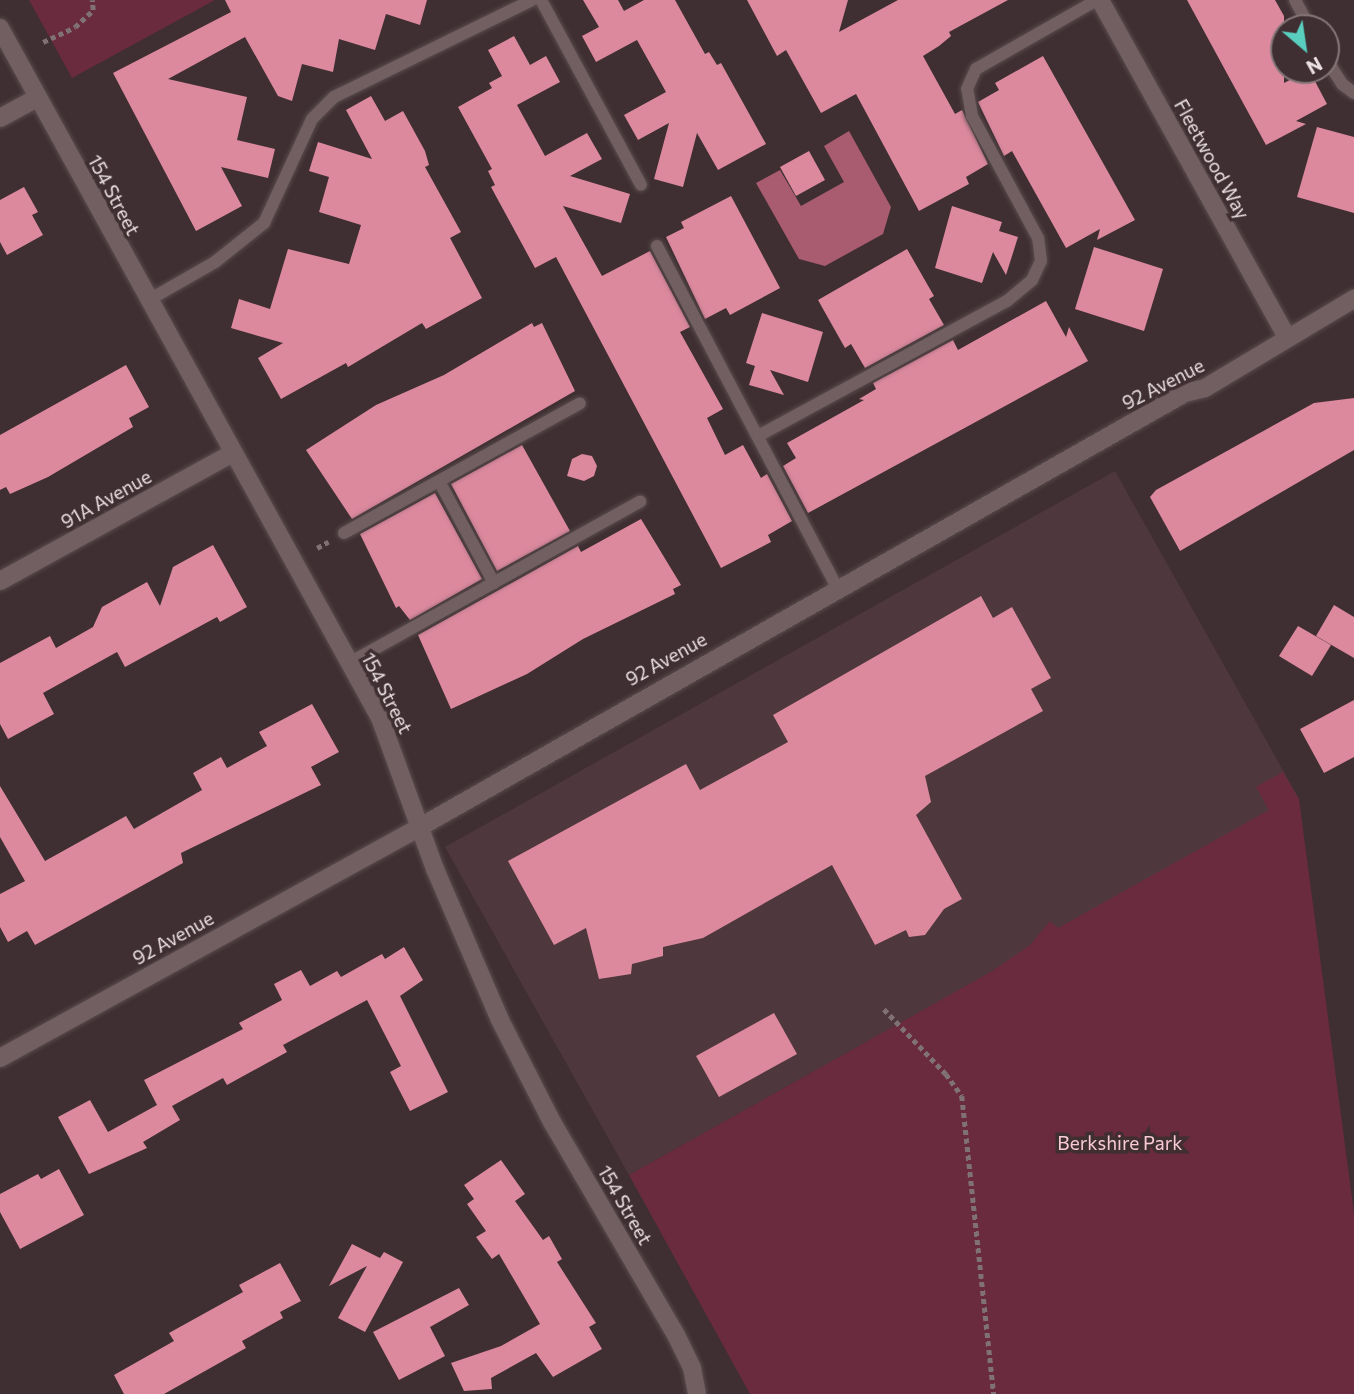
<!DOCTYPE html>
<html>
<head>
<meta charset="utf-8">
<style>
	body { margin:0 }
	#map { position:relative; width:1354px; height:1394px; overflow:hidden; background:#3f2f32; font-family:Commissioner,sans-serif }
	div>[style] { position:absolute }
	.built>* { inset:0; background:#4f383d }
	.green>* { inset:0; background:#692b3d }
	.water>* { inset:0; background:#a95b70 }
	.building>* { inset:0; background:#dc899e }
	.path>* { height:4.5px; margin-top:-2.25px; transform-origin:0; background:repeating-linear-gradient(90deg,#807274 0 5px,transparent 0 8.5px) }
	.roads { filter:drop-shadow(0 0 2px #584b4e) drop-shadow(0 0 2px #584b4e) }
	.service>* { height:12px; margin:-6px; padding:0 6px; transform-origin:6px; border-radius:6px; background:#715f62 }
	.minor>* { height:18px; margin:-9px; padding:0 9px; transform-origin:9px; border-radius:9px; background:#715f62 }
	.tertiary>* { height:18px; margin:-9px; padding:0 9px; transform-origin:9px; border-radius:9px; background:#715f62 }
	span { translate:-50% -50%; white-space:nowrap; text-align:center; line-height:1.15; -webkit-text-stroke:7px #3f2f32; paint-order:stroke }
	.street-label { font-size:19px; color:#ebe0e2 }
	.park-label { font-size:19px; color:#f9cad4 }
	.north { position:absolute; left:1270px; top:14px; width:70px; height:70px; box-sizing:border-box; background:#3f2f32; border:2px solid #847678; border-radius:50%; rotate:151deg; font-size:19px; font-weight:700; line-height:28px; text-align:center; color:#ebe0e2 }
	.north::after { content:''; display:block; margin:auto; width:24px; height:32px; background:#59cebf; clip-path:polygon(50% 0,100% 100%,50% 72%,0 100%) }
</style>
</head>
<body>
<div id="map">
	<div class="built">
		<div style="clip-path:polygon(1115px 471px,1299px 799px,629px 1175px,445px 847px)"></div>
	</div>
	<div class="green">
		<div style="clip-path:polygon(29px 0,215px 0,72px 78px)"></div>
		<div style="clip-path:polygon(1283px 772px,1299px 799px,1354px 1213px,1354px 1394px,750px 1394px,629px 1175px,994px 970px,1030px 945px,1050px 921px,1058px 928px,1269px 810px,1256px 787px)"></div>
	</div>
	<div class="water">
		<div style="clip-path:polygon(849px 131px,891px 207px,883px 234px,825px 266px,799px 259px,756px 183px,780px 170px,801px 206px,844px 182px,824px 146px)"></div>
	</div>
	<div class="building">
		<div style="clip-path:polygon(225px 0,427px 0,420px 25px,386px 14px,375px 50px,339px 39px,333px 72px,302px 64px,292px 101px,278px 96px,245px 37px,168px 79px,247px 97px,237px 140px,275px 149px,268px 178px,221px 167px,242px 206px,196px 231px,113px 73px,231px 12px)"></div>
		<div style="clip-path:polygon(583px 0,618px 0,624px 11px,644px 0,675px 0,705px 54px,709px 52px,717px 65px,721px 63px,766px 144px,718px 170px,697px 133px,683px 187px,654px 179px,669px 123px,638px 140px,624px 115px,666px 92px,637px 40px,596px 62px,582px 36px,599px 27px)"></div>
		<div style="clip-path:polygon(747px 0,848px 0,839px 32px,898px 0,1008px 0,949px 32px,951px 36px,939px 46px,923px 56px,955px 114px,962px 110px,988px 164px,966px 177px,969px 184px,919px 211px,856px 94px,821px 113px,786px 50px,777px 56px)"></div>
		<div style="clip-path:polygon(1187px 0,1275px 0,1284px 16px,1284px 83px,1309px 70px,1327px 104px,1296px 121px,1306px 124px,1266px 145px)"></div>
		<div style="clip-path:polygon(514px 36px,530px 65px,546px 56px,560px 82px,517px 105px,545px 156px,587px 133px,602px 159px,570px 176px,630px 194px,621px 223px,563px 206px,602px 276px,650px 251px,690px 327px,680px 332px,723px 409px,707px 418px,725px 455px,743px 445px,761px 478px,767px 474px,792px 521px,768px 535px,771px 542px,721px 568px,556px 257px,535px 268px,491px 187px,495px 185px,488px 171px,492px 169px,458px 107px,492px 88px,489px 83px,502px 76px,488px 50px)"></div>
		<div style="clip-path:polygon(1043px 56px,1135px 220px,1097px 240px,1100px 229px,1066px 248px,1012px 151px,1004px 156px,978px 102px,999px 90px,995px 83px)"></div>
		<div style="clip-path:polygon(371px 96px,385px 121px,403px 111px,425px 151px,429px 165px,425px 167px,461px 232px,450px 238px,482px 298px,426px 329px,422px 323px,348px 367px,346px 363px,281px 399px,258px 358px,283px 343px,231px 328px,239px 299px,270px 309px,288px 249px,349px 264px,361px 225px,319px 212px,329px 177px,309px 171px,318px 142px,372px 159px,346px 110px)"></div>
		<div style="clip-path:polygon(1317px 127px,1354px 137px,1354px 213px,1297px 197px)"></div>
		<div style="clip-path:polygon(809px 151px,825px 180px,796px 196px,780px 167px)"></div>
		<div style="clip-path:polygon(24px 187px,38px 212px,32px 215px,43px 235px,7px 255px,0 242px,0 200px)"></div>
		<div style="clip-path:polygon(731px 196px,780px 288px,730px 315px,726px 308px,705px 319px,666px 237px,684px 228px,681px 222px)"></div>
		<div style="clip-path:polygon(952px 206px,1002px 222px,999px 231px,1018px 237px,1006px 275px,993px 252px,982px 283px,935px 268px)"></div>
		<div style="clip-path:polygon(1094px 247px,1163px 269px,1144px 331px,1075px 309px)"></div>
		<div style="clip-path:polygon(907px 249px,934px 296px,929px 299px,944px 325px,865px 368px,851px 344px,845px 348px,818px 300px)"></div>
		<div style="clip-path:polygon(1046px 301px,1066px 337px,1069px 327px,1088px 361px,808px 513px,783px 466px,796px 458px,787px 443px,864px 400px,859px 399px,876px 389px,873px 383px,953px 340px,958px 350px)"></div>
		<div style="clip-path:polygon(762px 313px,823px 332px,808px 382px,770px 370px,784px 395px,749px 385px,755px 366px,746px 363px)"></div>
		<div style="clip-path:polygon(532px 323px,534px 327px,542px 323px,575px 391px,352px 519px,306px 450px,376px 405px,444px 375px)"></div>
		<div style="clip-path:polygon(126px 365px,149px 407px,129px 418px,133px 427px,48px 477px,10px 494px,6px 487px,0 490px,0 435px)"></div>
		<div style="clip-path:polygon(1354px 398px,1354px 450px,1180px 551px,1150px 497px,1156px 490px,1314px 403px)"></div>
		<div style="clip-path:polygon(522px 445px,570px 531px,497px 571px,451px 484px)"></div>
		<div style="clip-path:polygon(582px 454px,592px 456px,597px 466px,594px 476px,584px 481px,567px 476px,572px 459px)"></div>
		<div style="clip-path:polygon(435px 493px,482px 579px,410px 620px,399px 606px,396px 608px,360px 534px)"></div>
		<div style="clip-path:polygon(641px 519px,681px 585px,673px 589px,675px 594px,583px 639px,527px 674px,451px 709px,418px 635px,578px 546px,581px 552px)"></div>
		<div style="clip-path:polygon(213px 545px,247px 607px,220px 622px,217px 617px,125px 667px,117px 652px,43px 693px,54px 714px,8px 739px,0 724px,0 663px,50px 636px,56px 648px,93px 627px,102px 607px,147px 582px,160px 606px,173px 567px)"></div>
		<div style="clip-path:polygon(981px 596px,993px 618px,1012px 607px,1051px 678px,1031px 689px,1043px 711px,925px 776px,931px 802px,916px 815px,962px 899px,944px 909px,925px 935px,909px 937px,906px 930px,875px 945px,832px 865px,703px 938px,663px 947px,663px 956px,632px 964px,631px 974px,599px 979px,586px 928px,554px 945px,508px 861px,686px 764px,700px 790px,788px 742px,773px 715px)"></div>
		<div style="clip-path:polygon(1334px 605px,1354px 617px,1354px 658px,1316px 636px)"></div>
		<div style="clip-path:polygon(1298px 626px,1331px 645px,1312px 676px,1279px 656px)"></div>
		<div style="clip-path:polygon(1354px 700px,1354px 757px,1324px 773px,1300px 729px)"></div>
		<div style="clip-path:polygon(312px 704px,339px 752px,311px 767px,321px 785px,181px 853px,183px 863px,35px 945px,27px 931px,8px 942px,0 927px,0 894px,25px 881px,0 837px,0 786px,45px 861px,126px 816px,134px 829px,202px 790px,193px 773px,221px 757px,227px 768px,267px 746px,259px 732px)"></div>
		<div style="clip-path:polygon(404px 947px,423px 980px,400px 996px,448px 1092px,410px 1111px,390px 1072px,401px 1066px,367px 1000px,283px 1045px,287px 1052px,227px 1085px,223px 1078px,172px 1106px,180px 1120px,143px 1142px,147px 1148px,89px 1174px,58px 1117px,90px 1100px,108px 1132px,157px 1105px,144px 1080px,243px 1029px,239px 1023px,282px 1000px,274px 984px,301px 970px,310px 986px,337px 971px,341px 977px,382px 954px,385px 959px)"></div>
		<div style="clip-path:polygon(774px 1013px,797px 1054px,719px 1097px,696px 1056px)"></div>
		<div style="clip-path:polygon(501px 1160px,525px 1194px,515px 1201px,543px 1240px,549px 1236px,562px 1259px,557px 1262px,596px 1323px,589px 1327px,602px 1349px,553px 1377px,536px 1353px,491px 1378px,492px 1389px,464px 1391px,451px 1363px,501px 1346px,540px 1324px,499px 1254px,492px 1259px,476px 1237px,486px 1231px,467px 1204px,474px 1199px,464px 1185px)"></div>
		<div style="clip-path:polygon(59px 1169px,84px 1215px,20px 1249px,0 1212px,0 1194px,38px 1174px,41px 1179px)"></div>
		<div style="clip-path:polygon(352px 1244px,380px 1258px,384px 1252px,403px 1262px,365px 1332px,338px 1318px,367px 1266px,329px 1286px)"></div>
		<div style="clip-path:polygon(280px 1263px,301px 1301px,280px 1312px,283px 1318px,242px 1341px,246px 1348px,164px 1394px,124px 1394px,114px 1375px,174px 1341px,169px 1333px,243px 1292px,239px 1285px)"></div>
		<div style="clip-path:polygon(459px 1288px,469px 1305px,430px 1327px,445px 1356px,399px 1380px,373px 1332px)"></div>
	</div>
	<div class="path">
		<div style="left:43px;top:42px;width:35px;rotate:-25deg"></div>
		<div style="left:75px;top:27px;width:25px;rotate:-43deg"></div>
		<div style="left:93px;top:10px;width:10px;rotate:-96deg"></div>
		<div style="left:317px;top:548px;width:13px;rotate:-29deg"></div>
		<div style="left:884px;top:1009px;width:90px;rotate:46.4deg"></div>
		<div style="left:946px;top:1074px;width:27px;rotate:54deg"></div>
		<div style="left:962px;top:1096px;width:300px;rotate:83.9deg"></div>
	</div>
	<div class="roads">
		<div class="service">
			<div style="left:541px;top:0;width:210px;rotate:61.6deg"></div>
			<div style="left:1295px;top:0;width:32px;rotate:62deg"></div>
			<div style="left:1326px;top:59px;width:30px;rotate:57deg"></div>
			<div style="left:1342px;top:84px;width:15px;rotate:37deg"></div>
			<div style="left:657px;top:246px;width:386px;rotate:62.2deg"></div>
			<div style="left:147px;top:301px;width:78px;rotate:-29.8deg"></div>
			<div style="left:215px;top:262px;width:63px;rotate:-38.5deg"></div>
			<div style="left:264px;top:223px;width:115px;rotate:-65.2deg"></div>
			<div style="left:312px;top:119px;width:31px;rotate:-45deg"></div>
			<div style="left:334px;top:97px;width:220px;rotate:-26.1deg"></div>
			<div style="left:758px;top:436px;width:283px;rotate:-28.5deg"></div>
			<div style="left:1007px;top:301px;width:33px;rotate:-40deg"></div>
			<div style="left:1032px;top:280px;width:21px;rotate:-65deg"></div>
			<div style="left:1041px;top:261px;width:23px;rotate:-97deg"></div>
			<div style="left:1038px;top:238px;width:139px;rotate:-118.4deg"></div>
			<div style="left:972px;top:116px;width:27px;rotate:-100deg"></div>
			<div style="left:967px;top:89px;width:22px;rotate:-66deg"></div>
			<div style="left:976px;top:69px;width:139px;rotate:-29.7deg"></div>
			<div style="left:439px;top:481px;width:116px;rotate:61.7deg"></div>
			<div style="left:344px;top:533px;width:269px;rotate:-28.8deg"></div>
			<div style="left:349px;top:663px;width:333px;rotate:-29deg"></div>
		</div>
		<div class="minor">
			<div style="left:0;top:28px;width:788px;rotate:61.16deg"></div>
			<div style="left:380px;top:718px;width:161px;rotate:70deg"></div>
			<div style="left:435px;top:869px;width:164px;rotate:66.7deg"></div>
			<div style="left:500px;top:1020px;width:114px;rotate:63deg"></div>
			<div style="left:552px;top:1122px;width:246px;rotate:59.8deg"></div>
			<div style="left:676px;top:1335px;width:37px;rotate:64deg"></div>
			<div style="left:692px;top:1368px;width:26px;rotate:79deg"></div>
			<div style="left:0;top:118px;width:42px;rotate:-28.4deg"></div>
			<div style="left:0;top:581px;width:266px;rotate:-28.8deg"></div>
		</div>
		<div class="tertiary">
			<div style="left:1100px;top:0;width:385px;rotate:61deg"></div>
			<div style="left:0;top:1058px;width:479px;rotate:-28.8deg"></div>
			<div style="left:420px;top:827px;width:880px;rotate:-29.57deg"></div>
			<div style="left:1185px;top:393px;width:21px;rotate:-14deg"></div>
			<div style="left:1205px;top:388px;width:174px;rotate:-30.9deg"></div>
		</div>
	</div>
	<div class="street-label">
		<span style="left:1212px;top:159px;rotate:61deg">Fleetwood Way</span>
		<span style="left:114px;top:195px;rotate:62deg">154 Street</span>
		<span style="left:1163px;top:384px;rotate:-27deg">92 Avenue</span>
		<span style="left:106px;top:499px;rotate:-29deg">91A Avenue</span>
		<span style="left:666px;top:659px;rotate:-29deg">92 Avenue</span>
		<span style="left:387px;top:693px;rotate:63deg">154 Street</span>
		<span style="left:173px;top:938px;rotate:-29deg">92 Avenue</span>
		<span style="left:625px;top:1205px;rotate:60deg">154 Street</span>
	</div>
	<div class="park-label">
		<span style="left:1120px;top:1143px">Berkshire Park</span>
	</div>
	<div class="north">N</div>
</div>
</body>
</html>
